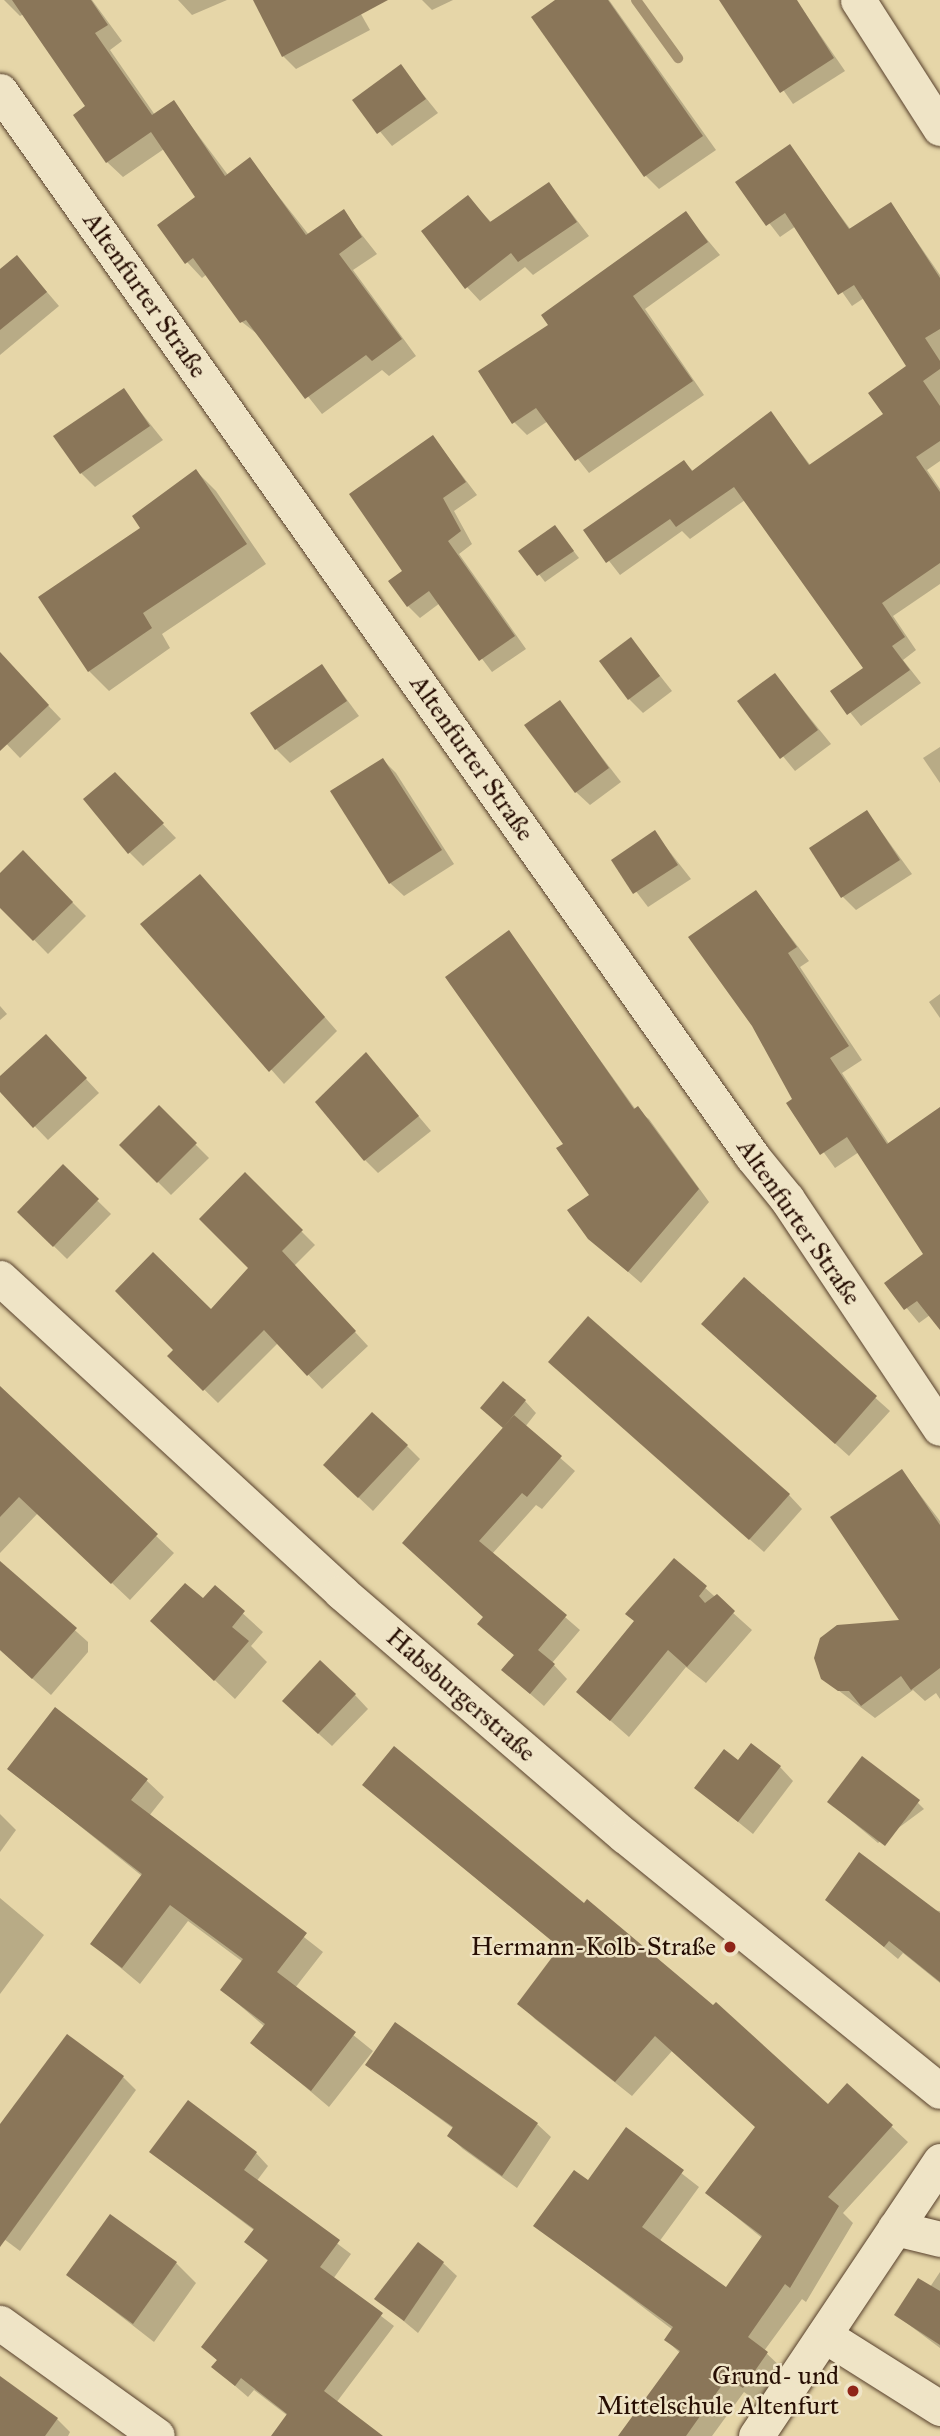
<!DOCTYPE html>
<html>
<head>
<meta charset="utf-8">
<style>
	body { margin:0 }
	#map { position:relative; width:940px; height:2436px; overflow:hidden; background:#e6d6a8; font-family:"IM FELL Great Primer",serif }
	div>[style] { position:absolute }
	.shadow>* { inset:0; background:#0003 }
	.stream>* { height:10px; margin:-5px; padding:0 5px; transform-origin:5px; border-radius:5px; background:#a59270 }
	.building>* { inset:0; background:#8a7659 }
	.roads { filter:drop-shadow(0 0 2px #57402c) drop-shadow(0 0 2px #57402c) }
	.street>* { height:35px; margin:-17.5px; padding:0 17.5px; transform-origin:17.5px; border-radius:17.5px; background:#efe4c6 }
	.dots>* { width:19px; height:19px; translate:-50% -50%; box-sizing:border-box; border:4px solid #efe4c6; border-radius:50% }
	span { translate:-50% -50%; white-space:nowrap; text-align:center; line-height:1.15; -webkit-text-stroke:5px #efe4c6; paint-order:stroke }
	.street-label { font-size:26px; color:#270e03 }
	.poi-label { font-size:26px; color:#270e03 }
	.right { translate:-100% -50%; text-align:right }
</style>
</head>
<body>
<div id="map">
	<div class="shadow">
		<div style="clip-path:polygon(4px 0,92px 0,122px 41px,110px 50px,155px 115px,174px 103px,228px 175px,250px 160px,309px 235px,343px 211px,377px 254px,353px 270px,416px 356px,389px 376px,382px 370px,322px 414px,260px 336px,242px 322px,207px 274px,202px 278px,187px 262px,198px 198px,164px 149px,123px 177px,107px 162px,87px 107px,24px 14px,20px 16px)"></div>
		<div style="clip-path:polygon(178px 0,227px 0,192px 15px)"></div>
		<div style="clip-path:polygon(272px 0,353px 0,370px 30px,296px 69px,283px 56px)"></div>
		<div style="clip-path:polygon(422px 0,453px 0,432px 10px)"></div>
		<div style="clip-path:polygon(558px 0,609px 0,716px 150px,659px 189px,645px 175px)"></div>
		<div style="clip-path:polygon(721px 0,796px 0,845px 71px,793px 104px)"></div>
		<div style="clip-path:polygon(401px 67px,438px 113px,392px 146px,354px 100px)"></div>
		<div style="clip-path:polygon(789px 147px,851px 230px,891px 204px,940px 275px,940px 461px,927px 470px,940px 489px,940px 584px,893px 616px,916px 650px,903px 660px,921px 683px,861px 726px,833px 691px,865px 668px,745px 500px,690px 539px,682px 531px,620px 575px,585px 530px,684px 462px,693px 471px,770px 413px,811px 466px,885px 414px,908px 367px,864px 298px,852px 306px,796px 226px,780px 237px,738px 183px)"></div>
		<div style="clip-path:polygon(549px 184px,589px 236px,533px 275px,525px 267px,480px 301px,467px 287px,467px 197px,492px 223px)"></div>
		<div style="clip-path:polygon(685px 213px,720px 255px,645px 309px,704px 395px,589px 473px,548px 421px,527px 435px,514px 422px,550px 325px)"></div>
		<div style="clip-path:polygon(17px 257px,59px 306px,0 355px,0 271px)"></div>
		<div style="clip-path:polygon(123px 390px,163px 440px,95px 487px,81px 473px)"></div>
		<div style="clip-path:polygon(433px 437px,477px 495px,454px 511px,472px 544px,459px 554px,526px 649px,492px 672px,440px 603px,420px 618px,408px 606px,404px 571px)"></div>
		<div style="clip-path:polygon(196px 471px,216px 491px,266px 564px,162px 634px,170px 648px,109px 691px,89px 671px,142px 528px)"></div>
		<div style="clip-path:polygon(555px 527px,579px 558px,545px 582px,521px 551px)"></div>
		<div style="clip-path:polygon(631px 639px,672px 691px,643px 713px,629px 699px)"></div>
		<div style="clip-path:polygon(0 655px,61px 719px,20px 758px,0 737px)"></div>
		<div style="clip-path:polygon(322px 666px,359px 716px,290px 763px,276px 749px)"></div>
		<div style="clip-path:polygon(775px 675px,831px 744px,795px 771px,739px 702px)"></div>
		<div style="clip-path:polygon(560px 703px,621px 782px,590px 805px,576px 792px)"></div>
		<div style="clip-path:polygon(940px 747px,940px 783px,923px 758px)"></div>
		<div style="clip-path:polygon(383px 760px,396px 773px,454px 864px,404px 896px,390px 883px)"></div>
		<div style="clip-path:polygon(115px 774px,176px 838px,143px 866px,129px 852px)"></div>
		<div style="clip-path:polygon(867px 812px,912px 874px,856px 910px,842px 896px)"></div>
		<div style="clip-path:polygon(655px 833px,691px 879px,648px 907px,613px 861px)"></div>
		<div style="clip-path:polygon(23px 853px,86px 916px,48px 954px,0 905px,0 875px)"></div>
		<div style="clip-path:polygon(214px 890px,337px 1031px,284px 1084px,143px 924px)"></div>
		<div style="clip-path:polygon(756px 892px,809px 961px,800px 967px,862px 1060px,842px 1073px,889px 1144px,940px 1119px,940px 1328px,930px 1315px,919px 1323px,886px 1283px,925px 1254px,859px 1152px,835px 1168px,789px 1104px,795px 1100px)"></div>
		<div style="clip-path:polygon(509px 933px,636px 1110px,649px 1119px,709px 1202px,641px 1283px,589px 1238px,592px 1195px,565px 1144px)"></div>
		<div style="clip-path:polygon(940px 994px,940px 1018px,929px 1002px)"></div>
		<div style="clip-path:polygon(0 1006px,7px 1014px,0 1020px)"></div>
		<div style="clip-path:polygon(59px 1050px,99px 1093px,48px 1140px,0 1090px,0 1079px)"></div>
		<div style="clip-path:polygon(366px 1054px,431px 1131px,378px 1173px,365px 1160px)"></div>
		<div style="clip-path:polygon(159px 1108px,209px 1158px,171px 1195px,121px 1145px)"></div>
		<div style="clip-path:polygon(63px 1167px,111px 1214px,67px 1259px,19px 1212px)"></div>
		<div style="clip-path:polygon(245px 1175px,315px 1245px,294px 1266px,368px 1346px,322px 1389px,278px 1343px,218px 1403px,170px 1356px,251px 1268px)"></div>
		<div style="clip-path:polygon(744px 1280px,890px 1411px,849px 1456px,717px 1338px)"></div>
		<div style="clip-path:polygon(564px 1375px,789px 1495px,802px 1509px,764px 1552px)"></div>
		<div style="clip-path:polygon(0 1388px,174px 1553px,130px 1600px,38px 1513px,0 1553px)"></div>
		<div style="clip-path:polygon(525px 1401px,536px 1413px,525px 1427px,575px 1471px,542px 1509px,536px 1505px,492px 1554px,580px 1630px,552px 1663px,567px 1679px,544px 1706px,503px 1670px,515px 1656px,479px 1624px,485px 1617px,418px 1556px,504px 1428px,494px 1420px)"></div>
		<div style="clip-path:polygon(407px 1446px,420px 1459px,373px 1511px,339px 1479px)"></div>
		<div style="clip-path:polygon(902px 1471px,940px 1521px,940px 1699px,936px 1693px,925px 1701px,913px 1690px,875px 1718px,822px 1678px,902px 1622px)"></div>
		<div style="clip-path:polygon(674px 1560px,752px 1630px,706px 1683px,686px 1667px,629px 1737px,578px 1692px,636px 1622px)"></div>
		<div style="clip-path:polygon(0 1563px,88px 1642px,88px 1652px,51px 1695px,0 1650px)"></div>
		<div style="clip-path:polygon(215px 1588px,263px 1632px,251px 1646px,267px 1662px,235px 1699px,173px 1641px)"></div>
		<div style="clip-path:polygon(355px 1695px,368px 1709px,332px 1746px,297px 1714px)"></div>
		<div style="clip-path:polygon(739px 1763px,780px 1767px,793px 1781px,753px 1834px,696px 1788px)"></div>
		<div style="clip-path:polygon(9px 1769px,146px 1780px,164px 1797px,149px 1816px,323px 1952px,295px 1988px,373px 2051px,329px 2107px,253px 2043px,265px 2027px,222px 1990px,243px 1962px,188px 1921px,140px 1984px,92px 1944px,142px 1876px)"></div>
		<div style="clip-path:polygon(364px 1785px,828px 2106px,847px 2085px,908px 2142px,843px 2213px,853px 2223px,806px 2302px,802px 2299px,764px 2351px,783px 2369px,759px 2403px,744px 2392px,712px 2436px,636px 2436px,680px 2353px,666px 2340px,673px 2330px,536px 2226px,588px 2183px,626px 2130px,699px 2187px,659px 2242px,726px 2290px,762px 2238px,707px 2193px,757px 2127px,672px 2051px,632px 2096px,535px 2019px,520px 2003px,558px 1953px,553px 1942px)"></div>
		<div style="clip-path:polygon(911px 1796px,924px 1809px,878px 1843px,829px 1802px)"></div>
		<div style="clip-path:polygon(0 1814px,16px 1830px,0 1852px)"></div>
		<div style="clip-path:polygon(0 1898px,44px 1935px,0 1994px)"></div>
		<div style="clip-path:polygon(827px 1899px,940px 1911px,940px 1983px,903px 1953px,898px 1959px)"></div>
		<div style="clip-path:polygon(367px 2065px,537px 2124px,551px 2137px,517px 2188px,463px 2149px,449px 2136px,454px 2129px)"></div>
		<div style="clip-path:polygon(123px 2077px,136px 2090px,20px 2251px,0 2236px,0 2153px)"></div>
		<div style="clip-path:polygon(151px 2152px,256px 2153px,268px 2166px,256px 2182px,351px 2254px,333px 2279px,394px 2326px,336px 2403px,378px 2436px,273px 2436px,288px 2416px,254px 2390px,248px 2397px,213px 2367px,218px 2361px,203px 2347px,269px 2262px,247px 2242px,255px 2231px)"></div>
		<div style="clip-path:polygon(176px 2263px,196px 2283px,154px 2342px,68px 2275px)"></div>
		<div style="clip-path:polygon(443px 2263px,457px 2276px,418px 2333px,377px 2299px)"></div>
		<div style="clip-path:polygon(940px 2272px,940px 2348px,896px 2315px,930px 2287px)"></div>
		<div style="clip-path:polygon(0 2378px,57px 2419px,70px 2432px,68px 2436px,0 2436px)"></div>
	</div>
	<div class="stream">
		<div style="left:636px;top:0;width:72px;rotate:54.1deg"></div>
	</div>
	<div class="building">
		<div style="clip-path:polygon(12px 0,91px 0,108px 25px,95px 33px,152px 115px,174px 100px,225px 176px,250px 157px,306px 235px,344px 209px,362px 237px,339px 254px,402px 339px,372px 361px,366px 355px,305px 399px,246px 320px,240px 323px,193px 258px,185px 264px,157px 225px,195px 197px,151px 132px,106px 163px,73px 115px,85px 106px)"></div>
		<div style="clip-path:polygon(253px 0,388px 0,282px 57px)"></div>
		<div style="clip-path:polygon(555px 0,608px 0,703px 136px,644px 177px,531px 17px)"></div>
		<div style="clip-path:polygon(719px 0,797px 0,834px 58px,780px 93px)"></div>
		<div style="clip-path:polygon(401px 64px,426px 99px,377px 134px,352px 100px)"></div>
		<div style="clip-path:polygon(790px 144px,849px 229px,891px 202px,940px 278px,940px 329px,925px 338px,940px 361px,940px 369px,923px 381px,940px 406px,940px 441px,916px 457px,940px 492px,940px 563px,882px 603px,905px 637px,892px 646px,910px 670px,847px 715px,830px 691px,863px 668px,734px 487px,676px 527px,670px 519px,606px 563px,583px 530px,684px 460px,692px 471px,771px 411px,809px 465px,883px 414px,868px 393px,906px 366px,854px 285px,838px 295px,785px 213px,766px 226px,735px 182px)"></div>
		<div style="clip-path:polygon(549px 182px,577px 222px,518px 262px,511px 253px,465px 289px,421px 231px,468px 195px,490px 222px)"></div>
		<div style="clip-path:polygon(686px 211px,708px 242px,633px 296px,693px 381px,575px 461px,536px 408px,512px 424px,478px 371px,548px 325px,541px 315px)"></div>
		<div style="clip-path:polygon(17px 255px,47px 292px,0 330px,0 269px)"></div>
		<div style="clip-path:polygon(124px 388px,150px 426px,80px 474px,53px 436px)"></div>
		<div style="clip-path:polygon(433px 435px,466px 482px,443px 498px,461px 531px,448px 541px,515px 636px,479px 661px,429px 591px,407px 607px,388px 581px,402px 571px,349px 494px)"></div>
		<div style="clip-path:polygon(196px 469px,247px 544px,143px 613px,152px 628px,88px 672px,38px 597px,140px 528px,132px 516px)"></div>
		<div style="clip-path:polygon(555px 525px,574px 551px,537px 576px,518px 551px)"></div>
		<div style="clip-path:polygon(631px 637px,660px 676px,628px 700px,599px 661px)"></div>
		<div style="clip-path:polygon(0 652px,49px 705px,0 751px)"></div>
		<div style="clip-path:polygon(322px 664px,347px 701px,275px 750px,250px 713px)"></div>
		<div style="clip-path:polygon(775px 673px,818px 730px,780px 759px,737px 701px)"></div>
		<div style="clip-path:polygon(560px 700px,609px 768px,575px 793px,524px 725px)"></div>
		<div style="clip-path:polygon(383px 758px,442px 850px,389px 884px,330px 791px)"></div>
		<div style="clip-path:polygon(115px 772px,164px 823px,128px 854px,83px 799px)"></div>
		<div style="clip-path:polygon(867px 810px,900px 860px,841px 898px,809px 848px)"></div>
		<div style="clip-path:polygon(655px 830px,678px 865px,633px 894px,611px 860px)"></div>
		<div style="clip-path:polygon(23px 850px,73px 902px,33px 941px,0 908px,0 873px)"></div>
		<div style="clip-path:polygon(200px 874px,325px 1017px,269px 1072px,140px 924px)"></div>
		<div style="clip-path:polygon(756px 890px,797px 947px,788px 953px,849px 1046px,830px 1058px,887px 1144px,940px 1107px,940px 1330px,917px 1301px,904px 1310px,884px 1283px,923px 1254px,847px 1137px,820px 1155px,786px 1103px,792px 1099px,752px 1026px,688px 937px)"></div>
		<div style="clip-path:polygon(509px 930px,634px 1109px,638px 1106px,699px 1189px,628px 1272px,588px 1239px,567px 1210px,589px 1195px,556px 1148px,563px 1144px,445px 977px)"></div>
		<div style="clip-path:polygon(46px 1034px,87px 1078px,33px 1128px,0 1092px,0 1076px)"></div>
		<div style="clip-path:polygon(366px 1052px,419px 1116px,364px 1161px,315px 1102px)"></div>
		<div style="clip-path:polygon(159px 1105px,197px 1143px,157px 1183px,119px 1145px)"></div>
		<div style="clip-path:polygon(63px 1164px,99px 1199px,53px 1247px,17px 1212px)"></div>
		<div style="clip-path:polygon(245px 1172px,303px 1230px,282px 1251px,356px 1331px,307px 1376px,264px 1330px,203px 1391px,167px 1356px,173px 1350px,115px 1291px,153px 1252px,211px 1309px,248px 1268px,199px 1219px)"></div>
		<div style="clip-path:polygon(744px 1277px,877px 1396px,835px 1444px,701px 1324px)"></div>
		<div style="clip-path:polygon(588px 1316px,790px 1494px,749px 1540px,548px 1362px)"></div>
		<div style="clip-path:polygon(503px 1381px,526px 1400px,503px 1428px,480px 1408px)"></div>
		<div style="clip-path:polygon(0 1386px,158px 1534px,111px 1584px,19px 1497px,0 1517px)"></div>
		<div style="clip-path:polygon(372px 1412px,408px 1445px,358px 1498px,323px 1465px)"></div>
		<div style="clip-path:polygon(514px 1415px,562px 1456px,527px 1497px,522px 1493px,479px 1541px,567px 1615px,538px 1650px,555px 1664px,530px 1694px,501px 1670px,514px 1655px,477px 1624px,483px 1617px,402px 1543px)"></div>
		<div style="clip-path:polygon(902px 1469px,940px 1525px,940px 1668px,911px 1690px,901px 1676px,861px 1706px,849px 1691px,838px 1691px,821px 1679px,814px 1658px,820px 1638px,837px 1625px,899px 1620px,830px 1517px)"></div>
		<div style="clip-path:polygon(674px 1558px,707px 1586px,699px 1596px,705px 1603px,717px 1594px,735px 1611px,687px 1667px,668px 1650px,610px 1721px,576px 1692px,634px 1621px,625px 1614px)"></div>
		<div style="clip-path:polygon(0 1561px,77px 1628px,32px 1679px,0 1650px)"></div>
		<div style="clip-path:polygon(185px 1583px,203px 1598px,215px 1585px,245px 1611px,232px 1627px,249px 1641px,214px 1681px,150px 1621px)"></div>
		<div style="clip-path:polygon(320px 1660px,356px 1694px,318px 1734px,282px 1701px)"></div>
		<div style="clip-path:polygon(55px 1707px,148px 1779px,131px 1800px,307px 1933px,277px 1972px,356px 2032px,311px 2091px,250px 2043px,265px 2024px,220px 1990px,243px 1959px,170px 1905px,122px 1968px,90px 1944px,142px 1874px,7px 1769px)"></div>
		<div style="clip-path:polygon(751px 1743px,781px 1766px,738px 1822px,694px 1788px,724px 1749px,738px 1760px)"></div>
		<div style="clip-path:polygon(394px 1746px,584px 1903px,587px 1899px,713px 2005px,716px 2002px,828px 2104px,847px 2083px,893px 2125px,828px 2197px,839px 2206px,790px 2288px,785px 2284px,748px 2337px,768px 2352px,743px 2388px,727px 2378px,686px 2436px,618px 2436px,680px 2351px,664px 2340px,673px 2327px,533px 2226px,574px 2170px,588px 2180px,626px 2127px,684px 2170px,642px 2227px,726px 2287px,762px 2236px,705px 2193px,755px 2127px,655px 2036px,615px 2082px,517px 2004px,556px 1952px,548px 1945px,552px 1941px,362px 1785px)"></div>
		<div style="clip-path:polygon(862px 1756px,920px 1800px,885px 1846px,827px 1802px)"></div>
		<div style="clip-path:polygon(859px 1852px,940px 1913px,940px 1982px,889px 1941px,884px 1947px,825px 1900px)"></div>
		<div style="clip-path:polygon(395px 2022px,538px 2123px,502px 2176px,447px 2136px,453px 2127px,365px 2065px)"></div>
		<div style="clip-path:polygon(67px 2034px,124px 2076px,0 2247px,0 2124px)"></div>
		<div style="clip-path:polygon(188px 2100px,257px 2152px,244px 2170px,340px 2240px,320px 2267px,383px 2313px,324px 2391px,383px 2436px,271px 2436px,287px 2414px,241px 2378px,235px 2386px,211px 2367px,217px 2360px,201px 2347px,268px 2260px,244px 2242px,254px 2229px,149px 2152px)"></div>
		<div style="clip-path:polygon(110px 2214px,177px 2262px,133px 2324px,66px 2275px)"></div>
		<div style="clip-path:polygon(418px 2242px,444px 2262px,404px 2321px,374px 2299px)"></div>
		<div style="clip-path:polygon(918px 2278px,940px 2291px,940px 2345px,894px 2315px)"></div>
		<div style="clip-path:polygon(0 2376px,58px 2418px,45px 2436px,0 2436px)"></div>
	</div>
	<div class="roads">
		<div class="street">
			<div style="left:858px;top:0;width:152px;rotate:57.4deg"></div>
			<div style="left:0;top:91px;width:1304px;rotate:54.77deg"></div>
			<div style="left:752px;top:1156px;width:55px;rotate:50.9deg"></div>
			<div style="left:787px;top:1199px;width:275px;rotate:56.3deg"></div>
			<div style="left:0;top:1278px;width:464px;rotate:42.6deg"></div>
			<div style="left:341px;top:1592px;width:374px;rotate:40.7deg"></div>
			<div style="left:625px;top:1836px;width:405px;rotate:39deg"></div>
			<div style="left:895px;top:2228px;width:46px;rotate:13.7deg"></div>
			<div style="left:0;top:2323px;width:193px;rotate:35.7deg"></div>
			<div style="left:824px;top:2335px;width:137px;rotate:32.2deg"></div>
			<div style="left:756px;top:2436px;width:331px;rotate:-56.2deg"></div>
		</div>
	</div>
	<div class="dots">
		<div style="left:730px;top:1947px;background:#8f2418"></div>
		<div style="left:853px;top:2391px;background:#8f2418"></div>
	</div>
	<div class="street-label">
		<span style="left:145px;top:295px;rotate:55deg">Altenfurter Straße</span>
		<span style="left:472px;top:758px;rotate:55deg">Altenfurter Straße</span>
		<span style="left:799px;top:1222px;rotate:55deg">Altenfurter Straße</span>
		<span style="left:461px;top:1695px;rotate:41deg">Habsburgerstraße</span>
	</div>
	<div class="poi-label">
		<span class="right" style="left:716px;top:1947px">Hermann-Kolb-Straße</span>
		<span class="right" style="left:839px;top:2391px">Grund- und<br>Mittelschule Altenfurt</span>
	</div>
</div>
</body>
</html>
